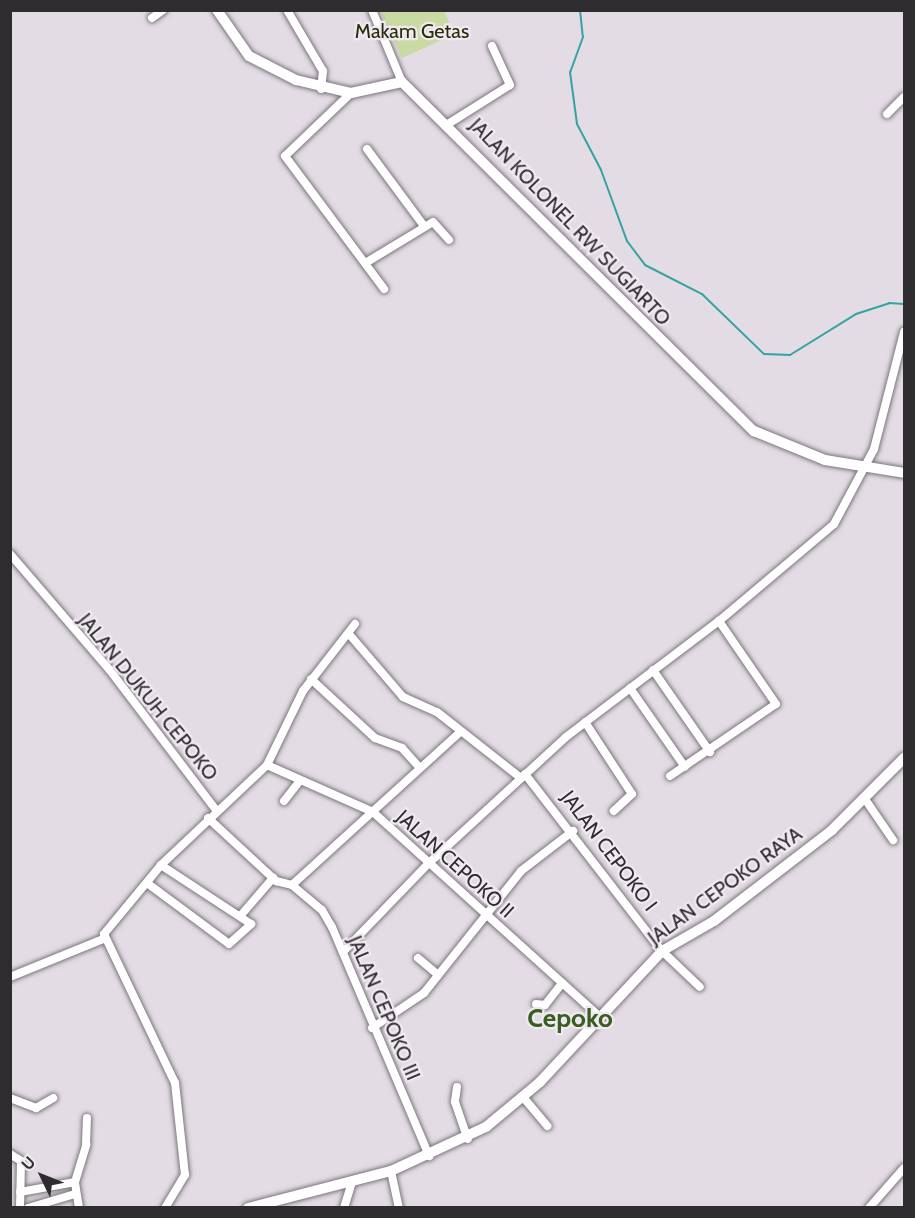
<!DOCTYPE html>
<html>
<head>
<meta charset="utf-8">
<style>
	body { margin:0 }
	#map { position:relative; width:915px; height:1218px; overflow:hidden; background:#e3dce4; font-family:Cabin,sans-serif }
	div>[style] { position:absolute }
	.green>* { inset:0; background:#cadaa3 }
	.stream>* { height:2px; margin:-1px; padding:0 1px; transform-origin:1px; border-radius:1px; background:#35a3a4 }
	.roads { filter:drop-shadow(0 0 2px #7c767d) drop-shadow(0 0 2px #7c767d) }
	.street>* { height:8px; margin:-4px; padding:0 4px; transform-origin:4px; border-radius:4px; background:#fff }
	.secondary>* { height:10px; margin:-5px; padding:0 5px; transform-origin:5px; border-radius:5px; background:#fff }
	span { translate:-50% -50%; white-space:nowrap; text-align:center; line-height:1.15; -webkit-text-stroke:4.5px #f0e9f1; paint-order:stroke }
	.park-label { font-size:20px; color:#262e07 }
	.street-label { font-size:20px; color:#2e2c2f }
	.district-label { font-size:26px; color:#395e20; font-weight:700 }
	.frame { position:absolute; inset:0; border:12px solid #2e2c2f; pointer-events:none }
	.north { position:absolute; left:12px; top:1146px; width:60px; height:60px; -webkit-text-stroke:4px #f0e9f1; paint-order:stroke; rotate:313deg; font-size:16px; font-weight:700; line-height:24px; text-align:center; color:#2e2c2f }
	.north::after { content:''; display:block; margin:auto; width:21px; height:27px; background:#2e2c2f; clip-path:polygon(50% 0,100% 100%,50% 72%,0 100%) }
</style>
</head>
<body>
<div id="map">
	<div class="green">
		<div style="clip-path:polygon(444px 11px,455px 34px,402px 58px,381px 12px)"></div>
	</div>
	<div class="stream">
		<div style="left:580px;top:10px;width:27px;rotate:84deg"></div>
		<div style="left:583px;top:37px;width:37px;rotate:110deg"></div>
		<div style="left:570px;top:72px;width:52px;rotate:82.3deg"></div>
		<div style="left:577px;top:124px;width:52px;rotate:62.4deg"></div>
		<div style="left:601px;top:170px;width:76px;rotate:69.9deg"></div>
		<div style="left:627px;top:241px;width:30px;rotate:53deg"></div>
		<div style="left:645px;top:265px;width:64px;rotate:27deg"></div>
		<div style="left:702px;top:294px;width:86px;rotate:44.1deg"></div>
		<div style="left:764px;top:354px;width:26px;rotate:2deg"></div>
		<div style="left:790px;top:355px;width:78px;rotate:-31.8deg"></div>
		<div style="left:856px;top:314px;width:35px;rotate:-18deg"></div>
		<div style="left:889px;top:303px;width:15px;rotate:4deg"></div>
	</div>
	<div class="roads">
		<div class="street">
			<div style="left:287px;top:10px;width:71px;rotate:59.5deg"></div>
			<div style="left:323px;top:71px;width:18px;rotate:96deg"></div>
			<div style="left:372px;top:10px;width:78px;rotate:67.4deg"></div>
			<div style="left:152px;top:18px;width:14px;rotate:-36deg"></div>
			<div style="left:351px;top:93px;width:91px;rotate:136.3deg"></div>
			<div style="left:285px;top:156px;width:166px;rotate:53.3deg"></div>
			<div style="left:887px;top:114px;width:24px;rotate:-45deg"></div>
			<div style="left:448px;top:124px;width:73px;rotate:-32.2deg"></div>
			<div style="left:510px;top:85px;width:43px;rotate:-114.8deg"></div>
			<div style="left:367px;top:149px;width:96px;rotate:53.5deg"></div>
			<div style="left:367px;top:262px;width:77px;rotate:-31.2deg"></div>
			<div style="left:433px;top:222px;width:24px;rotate:48deg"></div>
			<div style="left:10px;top:554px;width:152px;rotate:49.3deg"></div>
			<div style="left:109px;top:669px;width:177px;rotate:52.8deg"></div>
			<div style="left:349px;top:634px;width:83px;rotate:49.4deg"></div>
			<div style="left:403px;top:697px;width:37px;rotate:24deg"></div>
			<div style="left:437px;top:712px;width:107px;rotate:38.2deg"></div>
			<div style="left:653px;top:670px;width:100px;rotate:55.2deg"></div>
			<div style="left:311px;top:679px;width:87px;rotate:42.7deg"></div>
			<div style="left:375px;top:738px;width:29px;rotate:20deg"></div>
			<div style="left:402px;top:748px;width:24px;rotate:48deg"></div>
			<div style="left:630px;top:688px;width:96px;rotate:55.2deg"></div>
			<div style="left:585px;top:722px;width:86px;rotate:56.9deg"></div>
			<div style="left:632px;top:794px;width:25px;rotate:137deg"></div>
			<div style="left:267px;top:765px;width:116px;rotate:23.9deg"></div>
			<div style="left:373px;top:812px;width:307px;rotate:42.1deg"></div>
			<div style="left:525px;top:774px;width:224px;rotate:52.3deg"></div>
			<div style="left:662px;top:951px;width:52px;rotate:43.5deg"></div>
			<div style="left:670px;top:776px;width:128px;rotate:-34.2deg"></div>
			<div style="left:776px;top:704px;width:101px;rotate:-124.5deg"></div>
			<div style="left:865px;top:799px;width:50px;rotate:55.7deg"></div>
			<div style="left:284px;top:801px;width:24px;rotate:-52deg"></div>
			<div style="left:208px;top:818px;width:93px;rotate:42.8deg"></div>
			<div style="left:276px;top:881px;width:16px;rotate:14deg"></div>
			<div style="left:147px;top:883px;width:102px;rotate:36.6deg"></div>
			<div style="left:229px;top:944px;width:30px;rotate:-42deg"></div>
			<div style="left:251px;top:924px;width:108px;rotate:-146.8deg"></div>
			<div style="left:292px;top:885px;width:39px;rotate:40deg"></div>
			<div style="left:322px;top:910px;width:20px;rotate:60deg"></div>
			<div style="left:332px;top:927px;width:249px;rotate:67deg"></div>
			<div style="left:292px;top:885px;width:226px;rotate:-42.3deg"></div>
			<div style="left:242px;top:914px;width:48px;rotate:-49.3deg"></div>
			<div style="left:343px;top:952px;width:124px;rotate:-46deg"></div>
			<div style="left:429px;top:863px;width:186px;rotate:-42.6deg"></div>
			<div style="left:566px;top:737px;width:192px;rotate:-37.2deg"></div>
			<div style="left:719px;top:621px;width:150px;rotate:-40.1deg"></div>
			<div style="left:834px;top:524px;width:85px;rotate:-61.9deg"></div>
			<div style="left:874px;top:449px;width:121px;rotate:-75.6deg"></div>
			<div style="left:418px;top:958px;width:26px;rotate:40deg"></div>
			<div style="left:10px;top:977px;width:100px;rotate:-22.2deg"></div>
			<div style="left:536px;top:1004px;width:9px;rotate:6deg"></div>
			<div style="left:545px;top:1005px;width:28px;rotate:-52deg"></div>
			<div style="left:372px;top:1028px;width:63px;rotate:-33.9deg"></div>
			<div style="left:424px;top:993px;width:156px;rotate:-51.5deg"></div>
			<div style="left:521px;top:871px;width:66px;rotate:-37.6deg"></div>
			<div style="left:457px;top:1087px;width:15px;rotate:98deg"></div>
			<div style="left:455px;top:1102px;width:39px;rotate:71deg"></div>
			<div style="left:523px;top:1097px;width:38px;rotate:50deg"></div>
			<div style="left:10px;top:1098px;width:28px;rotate:21deg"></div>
			<div style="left:36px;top:1108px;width:20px;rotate:-30deg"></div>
			<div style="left:10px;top:1154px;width:13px;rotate:32deg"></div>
			<div style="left:21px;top:1161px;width:47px;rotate:91.2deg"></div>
			<div style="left:391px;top:1171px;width:38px;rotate:78deg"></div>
			<div style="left:20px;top:1192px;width:56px;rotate:-10.3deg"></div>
			<div style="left:28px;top:1208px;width:49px;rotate:-16.6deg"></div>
			<div style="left:79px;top:1208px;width:26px;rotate:-99deg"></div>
			<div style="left:75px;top:1182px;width:39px;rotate:-73deg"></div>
			<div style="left:86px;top:1145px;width:27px;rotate:-88deg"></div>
			<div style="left:165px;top:1208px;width:39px;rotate:-59deg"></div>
			<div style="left:185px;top:1175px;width:93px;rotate:-96.2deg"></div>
			<div style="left:175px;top:1083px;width:165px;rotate:-115.5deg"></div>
			<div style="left:104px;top:934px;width:89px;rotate:-50.4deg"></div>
			<div style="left:161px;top:865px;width:146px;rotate:-43.3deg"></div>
			<div style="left:267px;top:765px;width:82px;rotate:-64.1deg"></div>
			<div style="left:303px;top:691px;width:85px;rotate:-52.2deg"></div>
			<div style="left:344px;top:1208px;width:28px;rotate:-73deg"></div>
			<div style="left:869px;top:1208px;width:53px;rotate:-48.8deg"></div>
		</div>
		<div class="secondary">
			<div style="left:217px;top:10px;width:56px;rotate:55.2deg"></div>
			<div style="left:249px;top:56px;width:53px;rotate:27.1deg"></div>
			<div style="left:296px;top:80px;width:57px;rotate:13.3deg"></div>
			<div style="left:351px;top:93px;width:52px;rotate:-12.2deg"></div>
			<div style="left:402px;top:82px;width:496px;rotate:44.8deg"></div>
			<div style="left:754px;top:431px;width:77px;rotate:22.2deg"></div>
			<div style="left:825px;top:460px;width:80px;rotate:9.3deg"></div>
			<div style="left:248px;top:1208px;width:148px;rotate:-14.5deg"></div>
			<div style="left:391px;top:1171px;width:105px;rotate:-24.9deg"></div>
			<div style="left:486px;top:1127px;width:70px;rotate:-39.8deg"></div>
			<div style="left:540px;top:1082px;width:179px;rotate:-47deg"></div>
			<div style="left:662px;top:951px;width:60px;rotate:-30deg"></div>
			<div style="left:714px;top:921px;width:149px;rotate:-37.6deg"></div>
			<div style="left:832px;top:830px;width:102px;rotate:-45deg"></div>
		</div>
	</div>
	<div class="park-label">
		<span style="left:412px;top:31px">Makam Getas</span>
	</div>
	<div class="street-label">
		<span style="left:570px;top:222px;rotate:46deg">JALAN KOLONEL RW SUGIARTO</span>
		<span style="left:148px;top:697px;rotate:51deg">JALAN DUKUH CEPOKO</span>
		<span style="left:609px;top:851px;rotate:53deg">JALAN CEPOKO I</span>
		<span style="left:455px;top:864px;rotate:42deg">JALAN CEPOKO II</span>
		<span style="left:725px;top:886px;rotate:-36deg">JALAN CEPOKO RAYA</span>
		<span style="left:384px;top:1008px;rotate:67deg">JALAN CEPOKO III</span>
	</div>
	<div class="district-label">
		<span style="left:570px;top:1019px">Cepoko</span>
	</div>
	<div class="frame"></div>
	<div class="north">U</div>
</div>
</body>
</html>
